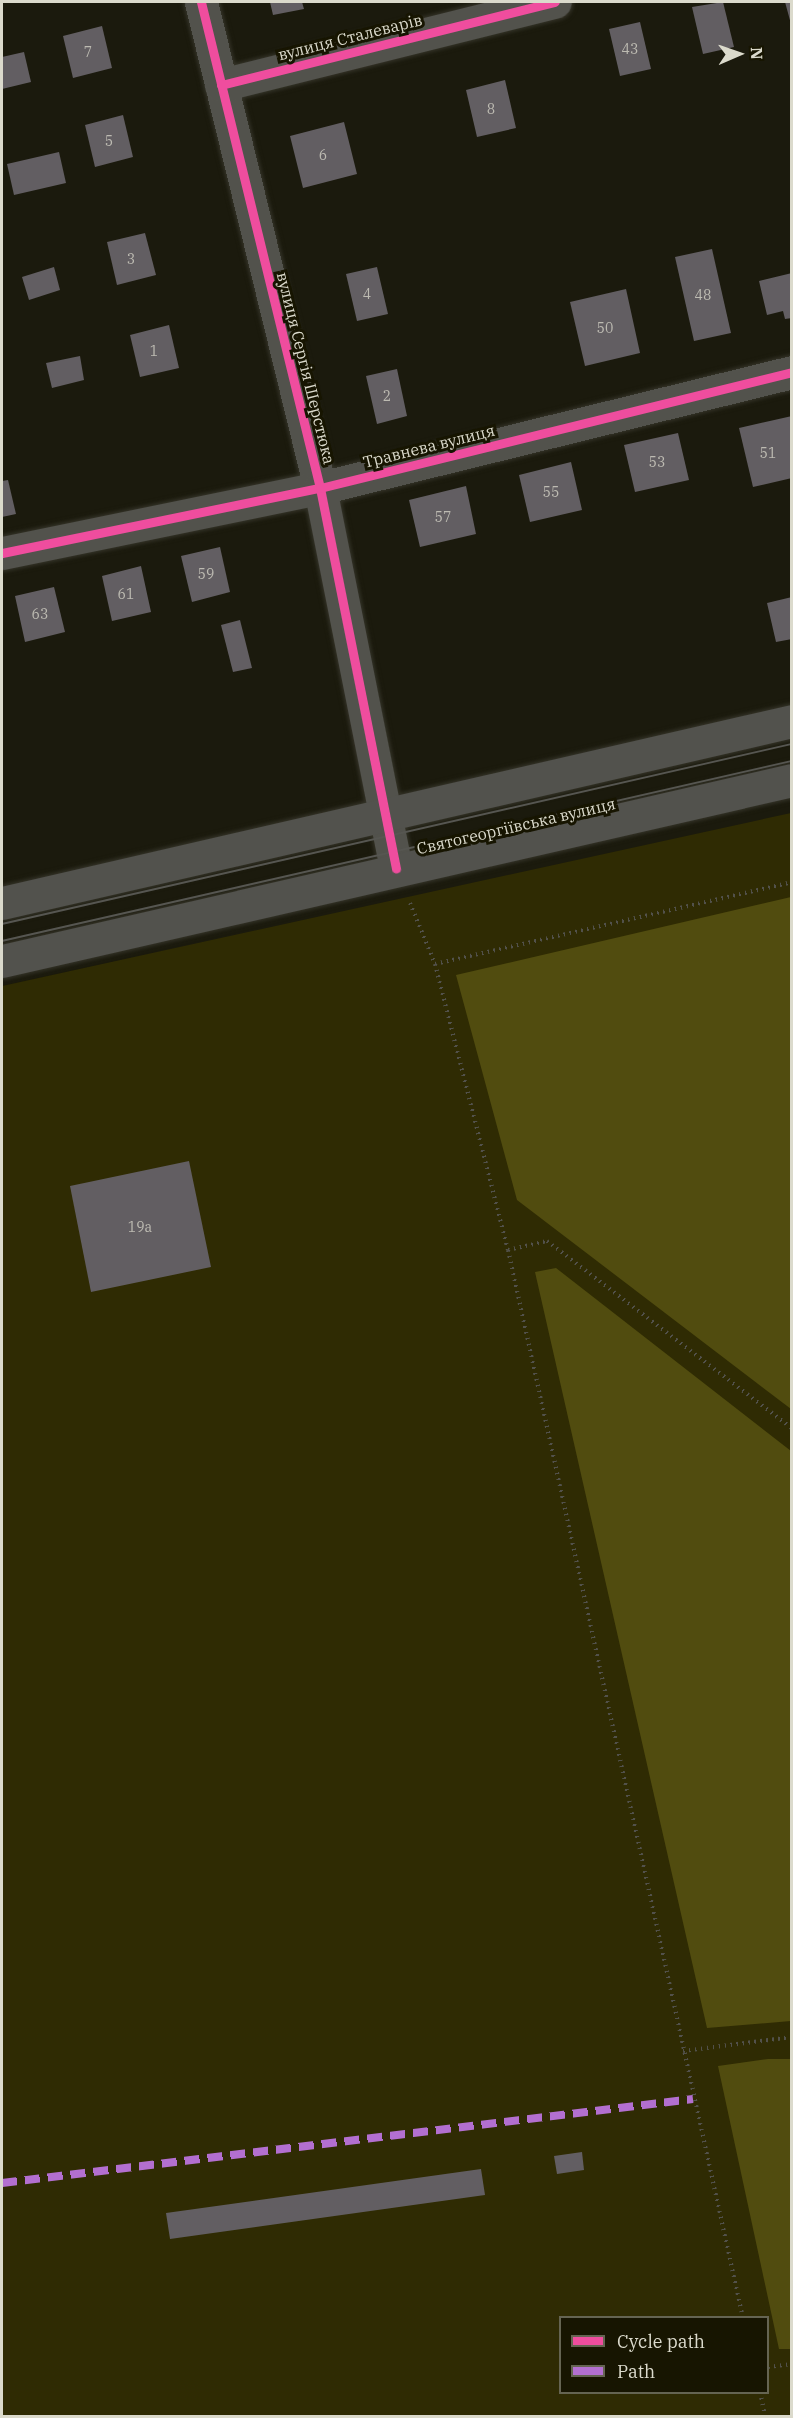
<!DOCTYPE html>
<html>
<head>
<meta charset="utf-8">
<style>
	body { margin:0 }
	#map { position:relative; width:793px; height:2418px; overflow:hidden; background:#1b1a0d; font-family:"IBM Plex Serif",serif }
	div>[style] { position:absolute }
	.green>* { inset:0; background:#2f2b03 }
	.forest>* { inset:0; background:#514c0f }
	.building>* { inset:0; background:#625e62 }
	.path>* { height:4px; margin-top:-2px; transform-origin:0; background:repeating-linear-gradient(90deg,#52514b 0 1.5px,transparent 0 6px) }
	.roads { filter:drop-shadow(0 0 2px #353429) drop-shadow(0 0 2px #353429) }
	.minor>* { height:33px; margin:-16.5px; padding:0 16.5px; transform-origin:16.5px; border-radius:16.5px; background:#52524c }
	.secondary>* { height:33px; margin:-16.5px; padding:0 16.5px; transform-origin:16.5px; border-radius:16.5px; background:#52524d }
	.tram>* { height:1.5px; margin:-0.75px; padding:0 0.75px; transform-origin:0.75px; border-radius:0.75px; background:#565651 }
	.quiet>* { height:8px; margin-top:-4px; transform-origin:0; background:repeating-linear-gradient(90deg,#b36fd0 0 15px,transparent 0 23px) }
	.cycleway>* { height:9px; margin:-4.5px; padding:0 4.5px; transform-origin:4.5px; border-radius:4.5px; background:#ef4d9e }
	span { translate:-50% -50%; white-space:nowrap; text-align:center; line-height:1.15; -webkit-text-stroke:6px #171501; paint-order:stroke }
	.number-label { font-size:14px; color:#bdbbb2 }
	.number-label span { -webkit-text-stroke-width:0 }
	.street-label { font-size:16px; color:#dbdacc }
	.frame { position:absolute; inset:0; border:3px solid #dbdacc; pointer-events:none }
	.legend { position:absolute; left:559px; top:2316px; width:210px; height:78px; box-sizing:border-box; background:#171501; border:2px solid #656452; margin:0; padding:8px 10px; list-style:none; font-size:18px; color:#dbdacc }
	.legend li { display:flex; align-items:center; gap:12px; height:30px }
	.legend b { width:30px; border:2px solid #656452 }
	.north { position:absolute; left:709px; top:24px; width:60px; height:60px; -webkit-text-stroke:4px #171501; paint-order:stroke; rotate:88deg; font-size:16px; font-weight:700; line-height:24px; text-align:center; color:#dbdacc }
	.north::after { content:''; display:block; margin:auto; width:21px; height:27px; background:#dbdacc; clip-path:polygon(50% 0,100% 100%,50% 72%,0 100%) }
</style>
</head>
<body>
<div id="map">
	<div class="green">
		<div style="clip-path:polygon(evenodd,791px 813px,791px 2416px,2px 2416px,2px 986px,791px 813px,560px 2318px,768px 2318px,768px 2392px,560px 2392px,560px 2318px)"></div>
	</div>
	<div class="forest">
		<div style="clip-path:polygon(791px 897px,792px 897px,791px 1409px,517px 1200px,456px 975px)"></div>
		<div style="clip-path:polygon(556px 1268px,791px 1451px,791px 2021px,707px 2028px,535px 1272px)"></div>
		<div style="clip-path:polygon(768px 2059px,791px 2059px,791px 2349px,779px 2349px,718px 2066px)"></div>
	</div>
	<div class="building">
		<div style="clip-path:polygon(270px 2px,302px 2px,304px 9px,273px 15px)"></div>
		<div style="clip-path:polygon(723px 2px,734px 47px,703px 54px,692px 7px)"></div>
		<div style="clip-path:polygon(785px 2px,792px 2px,792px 24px,791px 24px)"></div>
		<div style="clip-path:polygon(640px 22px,651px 69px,620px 76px,609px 29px)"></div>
		<div style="clip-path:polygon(102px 26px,112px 68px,73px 78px,63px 36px)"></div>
		<div style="clip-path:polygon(24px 52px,31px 82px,2px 89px,2px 57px)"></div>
		<div style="clip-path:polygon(505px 80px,516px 128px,477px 137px,466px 90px)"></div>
		<div style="clip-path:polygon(123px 115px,133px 157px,95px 167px,85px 125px)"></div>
		<div style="clip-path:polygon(344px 122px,357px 174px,303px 188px,290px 136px)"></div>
		<div style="clip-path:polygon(59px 152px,66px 183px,14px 195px,7px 164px)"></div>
		<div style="clip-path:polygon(145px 233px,156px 275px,117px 285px,107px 242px)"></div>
		<div style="clip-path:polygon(712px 249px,731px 333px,694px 341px,675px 257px)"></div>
		<div style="clip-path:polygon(54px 267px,60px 290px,29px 300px,22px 277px)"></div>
		<div style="clip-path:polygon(377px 267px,388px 314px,357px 321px,346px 274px)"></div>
		<div style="clip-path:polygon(792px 273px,792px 318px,785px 319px,783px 311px,767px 315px,759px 281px)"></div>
		<div style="clip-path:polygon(626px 289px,640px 353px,585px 366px,570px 302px)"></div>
		<div style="clip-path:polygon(169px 325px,179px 368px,140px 377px,130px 335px)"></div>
		<div style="clip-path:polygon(80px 356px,84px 380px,52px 388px,46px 363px)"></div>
		<div style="clip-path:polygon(397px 369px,407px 416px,377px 424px,366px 376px)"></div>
		<div style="clip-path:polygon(792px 416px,792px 478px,753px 487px,739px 428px)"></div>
		<div style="clip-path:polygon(678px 433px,689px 480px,635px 492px,624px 445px)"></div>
		<div style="clip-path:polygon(571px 462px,582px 510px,530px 522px,519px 475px)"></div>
		<div style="clip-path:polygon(8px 480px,16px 514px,2px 517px,2px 481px)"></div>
		<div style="clip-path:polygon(466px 486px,476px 534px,420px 547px,409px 500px)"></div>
		<div style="clip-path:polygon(220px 547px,230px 592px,192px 602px,181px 556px)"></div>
		<div style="clip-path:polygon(141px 566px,151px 612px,112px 621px,102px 576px)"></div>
		<div style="clip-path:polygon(54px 587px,65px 632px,25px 642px,15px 596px)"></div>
		<div style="clip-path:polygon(792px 597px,792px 639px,776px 642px,767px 603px)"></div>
		<div style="clip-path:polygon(240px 620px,252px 668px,233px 672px,221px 625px)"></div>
		<div style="clip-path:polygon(189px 1161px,211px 1267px,91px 1292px,70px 1186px)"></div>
		<div style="clip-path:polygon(582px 2152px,584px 2170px,557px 2174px,554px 2156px)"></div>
		<div style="clip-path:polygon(481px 2169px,485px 2195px,170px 2239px,166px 2213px)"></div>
	</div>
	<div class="path">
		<div style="left:410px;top:903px;width:66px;rotate:67.7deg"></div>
		<div style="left:435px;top:964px;width:295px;rotate:75.7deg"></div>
		<div style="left:508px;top:1250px;width:1094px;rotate:77.59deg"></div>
		<div style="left:435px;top:964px;width:366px;rotate:-12.9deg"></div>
		<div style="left:508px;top:1250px;width:40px;rotate:-13deg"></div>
		<div style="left:547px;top:1241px;width:308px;rotate:37.4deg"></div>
		<div style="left:683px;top:2051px;width:110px;rotate:-7.3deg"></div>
		<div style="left:768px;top:2367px;width:24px;rotate:-7deg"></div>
		<div style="left:760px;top:2392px;width:25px;rotate:78deg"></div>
	</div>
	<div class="roads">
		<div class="minor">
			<div style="left:201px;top:2px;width:500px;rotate:76.24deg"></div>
			<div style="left:320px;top:488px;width:388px;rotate:78.7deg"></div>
			<div style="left:221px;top:85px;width:344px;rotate:-14deg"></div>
			<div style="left:2px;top:553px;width:325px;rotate:-11.6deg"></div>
			<div style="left:320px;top:488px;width:486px;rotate:-13.8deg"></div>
		</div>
		<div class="secondary">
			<div style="left:2px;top:903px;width:811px;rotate:-12.97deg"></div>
			<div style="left:2px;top:961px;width:810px;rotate:-12.9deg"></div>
		</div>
	</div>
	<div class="tram">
		<div style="left:2px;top:924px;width:810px;rotate:-12.84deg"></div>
		<div style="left:2px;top:941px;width:810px;rotate:-12.84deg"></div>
	</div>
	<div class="quiet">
		<div style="left:2px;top:2183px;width:696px;rotate:-6.93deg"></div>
	</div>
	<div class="cycleway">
		<div style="left:201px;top:2px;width:500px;rotate:76.24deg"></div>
		<div style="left:320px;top:488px;width:388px;rotate:78.7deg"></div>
		<div style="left:221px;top:85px;width:344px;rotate:-14deg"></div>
		<div style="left:2px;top:553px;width:325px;rotate:-11.6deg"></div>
		<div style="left:320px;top:488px;width:486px;rotate:-13.8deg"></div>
	</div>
	<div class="number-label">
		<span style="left:630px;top:49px">43</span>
		<span style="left:88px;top:52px">7</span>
		<span style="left:491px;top:109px">8</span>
		<span style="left:109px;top:141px">5</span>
		<span style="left:323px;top:155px">6</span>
		<span style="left:131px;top:259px">3</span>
		<span style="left:367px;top:294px">4</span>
		<span style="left:703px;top:295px">48</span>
		<span style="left:605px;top:328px">50</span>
		<span style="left:154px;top:351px">1</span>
		<span style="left:387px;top:396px">2</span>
		<span style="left:768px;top:453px">51</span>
		<span style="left:657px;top:462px">53</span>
		<span style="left:551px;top:492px">55</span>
		<span style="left:443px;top:517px">57</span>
		<span style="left:206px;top:574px">59</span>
		<span style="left:126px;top:594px">61</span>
		<span style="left:40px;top:614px">63</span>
		<span style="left:140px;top:1227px">19а</span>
	</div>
	<div class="street-label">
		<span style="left:350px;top:37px;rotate:-14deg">вулиця Сталеварів</span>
		<span style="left:306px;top:368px;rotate:76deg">вулиця Сергія Шерстюка</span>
		<span style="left:429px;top:446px;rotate:-14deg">Травнева вулиця</span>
		<span style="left:516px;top:826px;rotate:-13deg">Святогеоргіївська вулиця</span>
	</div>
	<div class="frame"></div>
	<ul class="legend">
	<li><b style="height:8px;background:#ef4d9e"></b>Cycle path</li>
	<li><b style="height:8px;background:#b36fd0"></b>Path</li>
	</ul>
	<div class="north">N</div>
</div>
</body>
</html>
